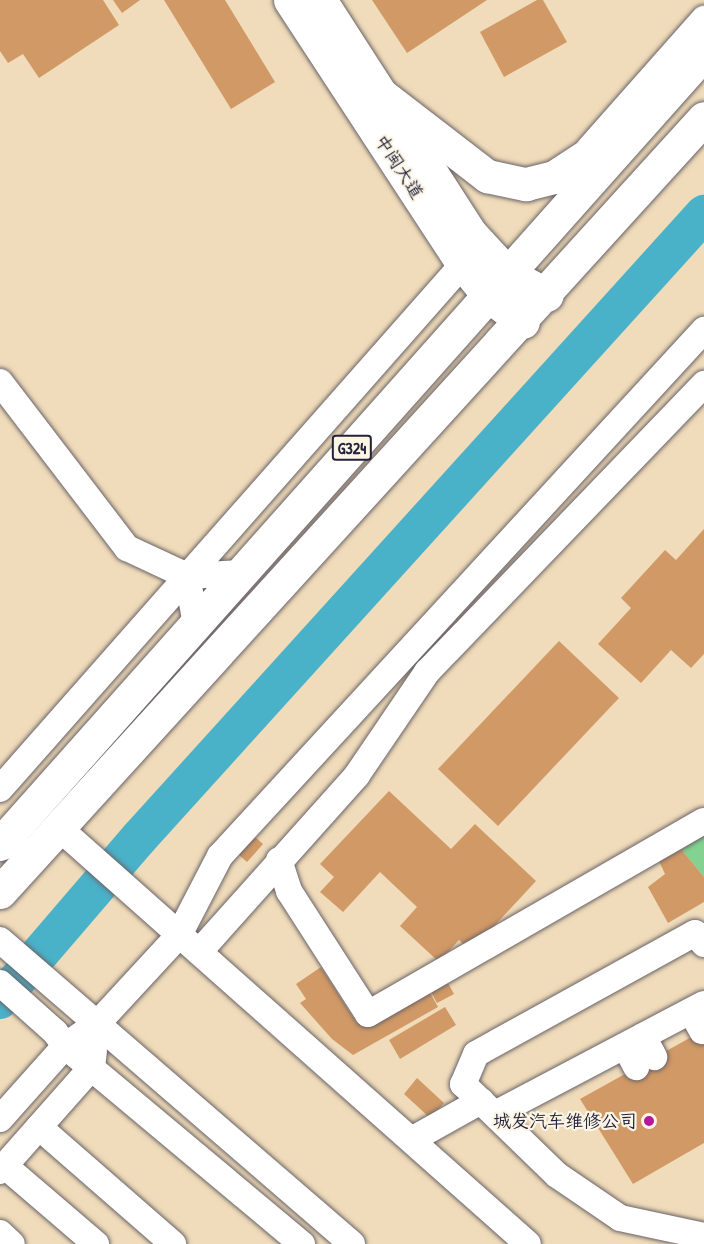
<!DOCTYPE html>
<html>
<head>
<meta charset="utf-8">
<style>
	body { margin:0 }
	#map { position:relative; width:704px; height:1244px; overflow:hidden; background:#f0dcba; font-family:"Patrick Hand","LXGW WenKai TC",sans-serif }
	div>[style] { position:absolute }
	.green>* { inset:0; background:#83d292 }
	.river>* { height:38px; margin:-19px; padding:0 19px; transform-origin:19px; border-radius:19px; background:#49b1c8 }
	.building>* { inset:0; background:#d19966 }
	.roads { filter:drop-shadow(0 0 2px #6a6367) drop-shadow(0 0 2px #6a6367) }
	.minor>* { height:26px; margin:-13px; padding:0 13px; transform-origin:13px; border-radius:13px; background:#fff }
	.major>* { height:33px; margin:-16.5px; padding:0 16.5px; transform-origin:16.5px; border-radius:16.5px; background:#fff }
	.highway>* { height:33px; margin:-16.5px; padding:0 16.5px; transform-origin:16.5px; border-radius:16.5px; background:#fff }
	.dots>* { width:16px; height:16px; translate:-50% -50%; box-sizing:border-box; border:3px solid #fcf5e5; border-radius:50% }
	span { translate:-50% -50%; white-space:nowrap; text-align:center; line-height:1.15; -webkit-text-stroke:4.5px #fcf5e5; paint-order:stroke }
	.shield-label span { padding:2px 4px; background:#fcf5e5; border:2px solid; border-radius:4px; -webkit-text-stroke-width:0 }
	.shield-label { font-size:16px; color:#22223b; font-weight:700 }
	.street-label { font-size:18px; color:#22223b }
	.poi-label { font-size:18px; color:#22223b }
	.right { translate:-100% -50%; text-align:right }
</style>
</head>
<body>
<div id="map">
	<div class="green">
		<div style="clip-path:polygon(704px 835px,704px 877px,681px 849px)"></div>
	</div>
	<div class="river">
		<div style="left:0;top:1000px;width:213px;rotate:-49.4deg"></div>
		<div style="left:139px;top:838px;width:842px;rotate:-47.84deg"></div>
	</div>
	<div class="building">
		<div style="clip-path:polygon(0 0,103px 0,119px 25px,39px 78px,23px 54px,8px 63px,0 51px)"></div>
		<div style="clip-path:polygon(113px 0,140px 0,122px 13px)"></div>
		<div style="clip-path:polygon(164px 0,225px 0,275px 82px,231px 109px)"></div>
		<div style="clip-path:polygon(372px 0,487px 0,407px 53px)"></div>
		<div style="clip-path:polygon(537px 0,543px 0,567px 42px,504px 77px,480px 32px)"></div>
		<div style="clip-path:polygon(704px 529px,704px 654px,691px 668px,671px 650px,641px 683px,598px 644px,631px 608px,621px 598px,665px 550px,676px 560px)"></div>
		<div style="clip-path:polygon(559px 641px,619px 698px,498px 826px,438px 769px)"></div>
		<div style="clip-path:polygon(389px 791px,451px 849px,475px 824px,536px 881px,471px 951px,459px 940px,439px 962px,400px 926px,417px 907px,380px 872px,343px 912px,320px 892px,334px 877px,320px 864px)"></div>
		<div style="clip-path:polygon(255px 837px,263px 844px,247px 862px,239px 855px)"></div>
		<div style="clip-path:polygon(681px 849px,704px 877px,704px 902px,668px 923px,648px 887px,665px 874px,659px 861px)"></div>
		<div style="clip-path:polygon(321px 967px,357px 1023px,426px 985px,438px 1007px,353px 1055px,332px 1039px,300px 1003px,306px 999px,296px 984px)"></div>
		<div style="clip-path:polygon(448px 983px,454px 994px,437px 1003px,431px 992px)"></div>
		<div style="clip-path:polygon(445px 1007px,456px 1025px,400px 1059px,389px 1040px)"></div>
		<div style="clip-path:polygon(704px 1030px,704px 1143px,633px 1184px,580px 1099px)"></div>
		<div style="clip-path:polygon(417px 1078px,444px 1103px,430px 1118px,404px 1094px)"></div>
	</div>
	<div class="roads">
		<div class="minor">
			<div style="left:589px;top:149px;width:174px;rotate:-48.5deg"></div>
			<div style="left:0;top:382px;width:209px;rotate:52.6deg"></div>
			<div style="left:127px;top:548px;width:66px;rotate:25deg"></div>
			<div style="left:196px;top:624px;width:49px;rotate:-100.6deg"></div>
			<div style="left:187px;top:576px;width:54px;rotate:-3.2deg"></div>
			<div style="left:0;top:789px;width:700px;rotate:-48.59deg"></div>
			<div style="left:58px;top:827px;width:628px;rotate:41.58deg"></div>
			<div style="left:279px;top:860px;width:33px;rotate:72deg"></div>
			<div style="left:289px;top:891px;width:146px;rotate:57.3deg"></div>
			<div style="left:368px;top:1014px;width:387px;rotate:-29.9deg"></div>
			<div style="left:0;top:940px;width:465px;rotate:40.8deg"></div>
			<div style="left:704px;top:944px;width:14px;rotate:-129deg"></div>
			<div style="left:695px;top:933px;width:250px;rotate:151.1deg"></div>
			<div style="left:476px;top:1054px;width:33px;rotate:113deg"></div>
			<div style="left:463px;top:1084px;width:131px;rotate:44.1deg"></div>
			<div style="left:557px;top:1175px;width:76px;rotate:34.3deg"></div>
			<div style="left:620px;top:1218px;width:86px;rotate:12.1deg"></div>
			<div style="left:199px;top:952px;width:237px;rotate:-48.2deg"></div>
			<div style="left:357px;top:775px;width:125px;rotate:-55.8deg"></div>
			<div style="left:427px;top:672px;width:400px;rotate:-46.1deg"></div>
			<div style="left:0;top:983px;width:74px;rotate:41.7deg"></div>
			<div style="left:55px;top:1032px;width:17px;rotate:54deg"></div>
			<div style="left:65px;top:1046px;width:309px;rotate:39.9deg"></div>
			<div style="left:691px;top:1011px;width:23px;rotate:61deg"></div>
			<div style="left:643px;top:1036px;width:24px;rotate:62deg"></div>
			<div style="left:625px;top:1046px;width:24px;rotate:62deg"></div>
			<div style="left:495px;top:1114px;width:236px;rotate:-27.8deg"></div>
			<div style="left:0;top:1119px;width:98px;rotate:-48.3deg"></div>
			<div style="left:65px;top:1046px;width:39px;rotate:-35deg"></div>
			<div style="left:97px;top:1024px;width:121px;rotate:-47.3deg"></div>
			<div style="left:179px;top:935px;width:89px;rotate:-62.6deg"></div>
			<div style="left:220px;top:856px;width:715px;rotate:-47.38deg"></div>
			<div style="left:39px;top:1127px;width:178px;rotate:41.1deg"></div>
			<div style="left:413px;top:1139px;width:78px;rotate:-29.2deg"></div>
			<div style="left:5px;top:1166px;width:120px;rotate:40.6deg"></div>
			<div style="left:0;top:1171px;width:139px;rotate:-48.5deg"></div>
			<div style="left:92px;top:1067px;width:16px;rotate:-83deg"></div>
			<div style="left:0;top:1233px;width:16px;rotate:43deg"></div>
		</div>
		<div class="major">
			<div style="left:290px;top:0;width:316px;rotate:56.8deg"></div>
			<div style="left:463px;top:264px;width:40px;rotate:51deg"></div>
			<div style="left:488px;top:295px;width:44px;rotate:37.6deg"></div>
			<div style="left:320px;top:0;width:278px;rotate:57.2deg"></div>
			<div style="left:471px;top:234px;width:54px;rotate:47.2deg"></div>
			<div style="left:508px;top:274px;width:44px;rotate:28.3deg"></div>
		</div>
		<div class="highway">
			<div style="left:378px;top:92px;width:138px;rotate:37.6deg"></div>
			<div style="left:487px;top:176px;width:40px;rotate:12deg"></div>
			<div style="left:526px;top:184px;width:29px;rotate:-14deg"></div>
			<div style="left:554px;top:177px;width:69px;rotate:-33.2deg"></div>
			<div style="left:0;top:844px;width:1059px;rotate:-48.33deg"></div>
			<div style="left:0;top:892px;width:1046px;rotate:-47.71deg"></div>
		</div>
	</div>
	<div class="dots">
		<div style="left:649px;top:1121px;background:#b5179e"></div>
	</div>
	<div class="shield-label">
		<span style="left:352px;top:448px">G324</span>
	</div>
	<div class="street-label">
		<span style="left:399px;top:167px;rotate:57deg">中闽大道</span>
	</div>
	<div class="poi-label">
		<span class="right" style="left:637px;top:1121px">城发汽车维修公司</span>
	</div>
</div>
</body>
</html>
